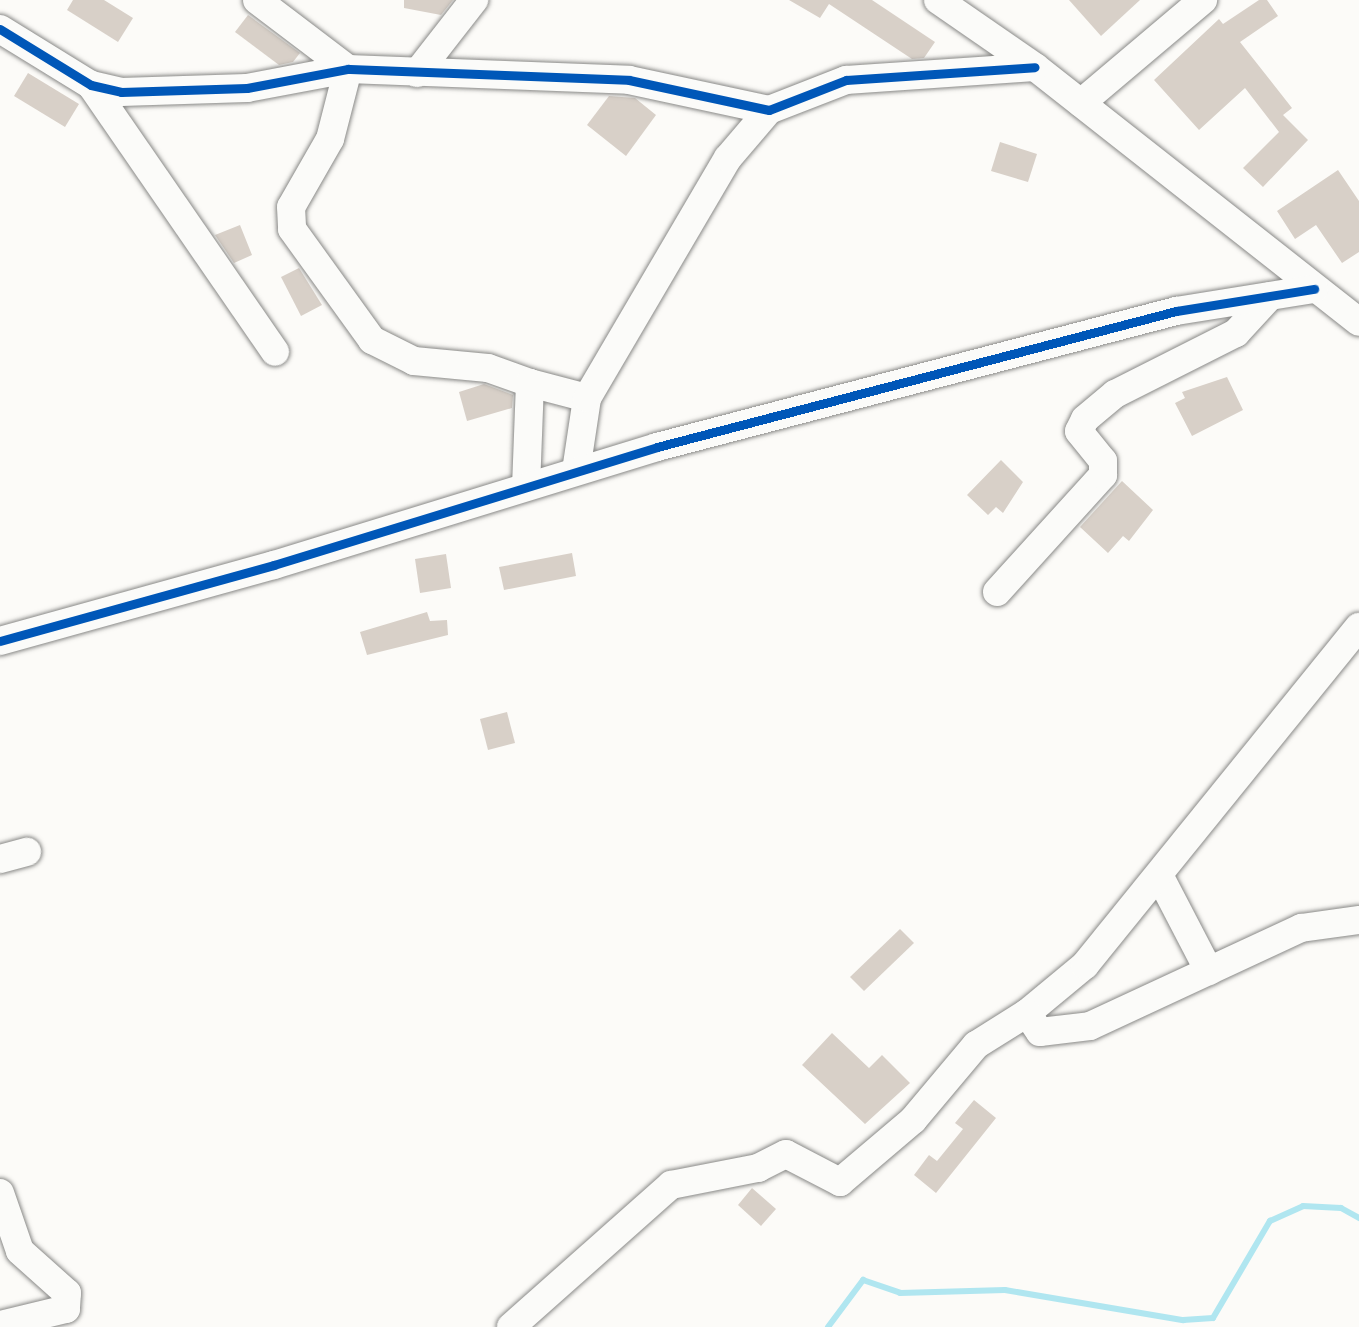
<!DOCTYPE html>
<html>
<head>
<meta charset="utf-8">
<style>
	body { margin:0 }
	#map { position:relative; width:1359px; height:1327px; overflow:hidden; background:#fcfbf8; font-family:Sriracha,sans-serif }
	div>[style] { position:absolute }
	.stream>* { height:6px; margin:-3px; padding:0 3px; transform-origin:3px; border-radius:3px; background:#b0e6f0 }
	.building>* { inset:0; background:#d8d0c8 }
	.roads { filter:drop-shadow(0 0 2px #898987) drop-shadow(0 0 2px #898987) }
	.minor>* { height:28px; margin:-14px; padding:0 14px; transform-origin:14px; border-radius:14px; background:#fbfbf9 }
	.cycleway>* { height:9px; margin:-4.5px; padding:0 4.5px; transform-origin:4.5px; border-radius:4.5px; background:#0057b8 }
	span { translate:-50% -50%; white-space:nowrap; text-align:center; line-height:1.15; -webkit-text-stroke:5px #fdfcf7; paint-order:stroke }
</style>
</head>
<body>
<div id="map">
	<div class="stream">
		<div style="left:828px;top:1327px;width:59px;rotate:-53.3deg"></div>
		<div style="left:863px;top:1280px;width:39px;rotate:19deg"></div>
		<div style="left:900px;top:1293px;width:105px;rotate:-1.6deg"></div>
		<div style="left:1005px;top:1290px;width:181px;rotate:9.6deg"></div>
		<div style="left:1183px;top:1320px;width:30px;rotate:-4deg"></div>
		<div style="left:1213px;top:1318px;width:113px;rotate:-59.6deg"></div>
		<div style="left:1270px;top:1221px;width:36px;rotate:-24deg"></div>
		<div style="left:1303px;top:1206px;width:38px;rotate:3deg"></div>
		<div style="left:1341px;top:1208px;width:21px;rotate:29deg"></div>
	</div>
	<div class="building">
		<div style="clip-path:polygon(73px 0,104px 0,133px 18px,118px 42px,67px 10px)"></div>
		<div style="clip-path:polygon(404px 0,453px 0,441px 15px,404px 8px)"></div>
		<div style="clip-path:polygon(789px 0,872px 0,935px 42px,924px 58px,912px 59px,829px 4px,820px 18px)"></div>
		<div style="clip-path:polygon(1069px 0,1140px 0,1101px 36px)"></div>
		<div style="clip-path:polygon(1259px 0,1267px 0,1278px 16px,1240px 42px,1292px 108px,1283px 115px,1308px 140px,1263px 187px,1243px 168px,1279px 132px,1245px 88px,1199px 130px,1154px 80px,1219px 19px,1223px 24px)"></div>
		<div style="clip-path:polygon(248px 15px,300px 53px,293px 62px,279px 65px,235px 32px)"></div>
		<div style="clip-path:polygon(28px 73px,79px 104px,65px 127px,14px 96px)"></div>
		<div style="clip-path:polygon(609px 96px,635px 98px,656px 115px,626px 156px,587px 125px)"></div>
		<div style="clip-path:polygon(1000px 142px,1037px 154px,1028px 182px,991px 171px)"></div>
		<div style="clip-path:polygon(1338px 170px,1359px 201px,1359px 252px,1342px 263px,1316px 225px,1295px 239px,1277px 211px)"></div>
		<div style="clip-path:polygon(240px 225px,252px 255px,234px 263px,215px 235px)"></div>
		<div style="clip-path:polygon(299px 268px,322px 305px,301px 316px,281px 277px)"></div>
		<div style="clip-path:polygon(1227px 377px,1243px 410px,1192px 436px,1175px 403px,1185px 398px,1182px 392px)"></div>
		<div style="clip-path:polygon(484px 384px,513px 395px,512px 408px,467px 421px,459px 392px)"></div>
		<div style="clip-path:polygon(1001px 460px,1023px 482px,1003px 513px,996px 507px,988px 515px,967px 495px)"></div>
		<div style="clip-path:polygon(1122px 481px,1153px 510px,1129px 541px,1123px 536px,1108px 553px,1080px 527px)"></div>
		<div style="clip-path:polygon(572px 553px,576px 576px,504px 590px,499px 567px)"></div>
		<div style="clip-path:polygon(446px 554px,451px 588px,420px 593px,415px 559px)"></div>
		<div style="clip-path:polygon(427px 612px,430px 621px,447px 620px,448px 635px,367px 655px,360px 632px)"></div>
		<div style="clip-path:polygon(507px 712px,515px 743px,488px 750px,480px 719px)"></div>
		<div style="clip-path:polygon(900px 929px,914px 943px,864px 991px,850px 977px)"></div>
		<div style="clip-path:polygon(832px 1033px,869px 1068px,882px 1055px,910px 1083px,865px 1124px,802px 1065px)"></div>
		<div style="clip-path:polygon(974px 1100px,996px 1118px,936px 1193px,914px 1175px,929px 1155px,937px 1161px,963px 1129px,955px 1123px)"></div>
		<div style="clip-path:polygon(752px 1188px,776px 1209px,761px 1226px,738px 1205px)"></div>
	</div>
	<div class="roads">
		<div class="minor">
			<div style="left:257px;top:0;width:114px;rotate:37.2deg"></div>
			<div style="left:348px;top:69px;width:72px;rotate:104.4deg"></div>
			<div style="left:330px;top:139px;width:78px;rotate:119.8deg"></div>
			<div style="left:291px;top:207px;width:22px;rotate:87deg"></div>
			<div style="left:292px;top:229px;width:137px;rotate:54.2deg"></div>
			<div style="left:372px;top:340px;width:47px;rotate:26.6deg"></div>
			<div style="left:414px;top:361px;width:74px;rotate:5.4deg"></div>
			<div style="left:488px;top:368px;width:45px;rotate:19.7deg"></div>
			<div style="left:530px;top:383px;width:103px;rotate:92.2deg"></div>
			<div style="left:938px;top:0;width:118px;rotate:34.6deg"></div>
			<div style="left:1035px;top:67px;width:412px;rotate:38.2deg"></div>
			<div style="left:0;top:29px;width:107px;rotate:31.6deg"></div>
			<div style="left:91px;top:85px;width:31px;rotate:13deg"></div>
			<div style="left:121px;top:92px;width:126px;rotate:-1.8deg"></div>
			<div style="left:247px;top:88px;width:103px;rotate:-10.7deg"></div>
			<div style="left:348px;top:69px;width:281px;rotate:2.2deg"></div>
			<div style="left:629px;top:80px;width:143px;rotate:12.1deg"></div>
			<div style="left:769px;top:110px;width:83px;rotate:-21.3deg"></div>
			<div style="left:846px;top:80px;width:189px;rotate:-3.9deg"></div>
			<div style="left:417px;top:73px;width:93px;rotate:-52deg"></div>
			<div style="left:91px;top:85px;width:324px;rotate:55.4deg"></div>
			<div style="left:1081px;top:103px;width:160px;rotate:-40.2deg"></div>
			<div style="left:530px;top:383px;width:59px;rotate:14.7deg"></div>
			<div style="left:576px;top:471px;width:74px;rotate:-81.4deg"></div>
			<div style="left:587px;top:398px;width:278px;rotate:-59.6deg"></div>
			<div style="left:728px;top:158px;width:63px;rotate:-49.5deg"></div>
			<div style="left:997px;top:592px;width:158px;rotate:-47.8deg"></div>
			<div style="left:1103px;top:475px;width:14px;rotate:-90deg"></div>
			<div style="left:1103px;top:461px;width:38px;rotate:-129deg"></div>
			<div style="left:1079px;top:431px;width:13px;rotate:-63deg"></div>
			<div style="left:1085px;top:419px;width:39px;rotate:-40deg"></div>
			<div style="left:1115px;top:394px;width:136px;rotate:-26.8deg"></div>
			<div style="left:1236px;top:333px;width:50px;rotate:-47.4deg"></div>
			<div style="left:0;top:641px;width:284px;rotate:-15.5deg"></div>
			<div style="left:274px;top:565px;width:401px;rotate:-17.1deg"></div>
			<div style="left:657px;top:447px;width:537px;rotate:-14.68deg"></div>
			<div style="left:1176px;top:311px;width:140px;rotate:-9.1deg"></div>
			<div style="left:0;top:859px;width:28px;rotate:-15deg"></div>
			<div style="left:1160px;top:877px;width:106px;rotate:62.5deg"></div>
			<div style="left:1027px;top:1013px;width:75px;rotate:-39.6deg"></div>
			<div style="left:1085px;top:965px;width:435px;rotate:-51deg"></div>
			<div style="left:0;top:1193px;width:61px;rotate:71deg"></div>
			<div style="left:20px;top:1251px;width:63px;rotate:41.8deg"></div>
			<div style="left:67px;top:1293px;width:16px;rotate:94deg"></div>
			<div style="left:66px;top:1309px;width:68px;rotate:166.4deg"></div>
			<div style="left:511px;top:1327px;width:214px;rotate:-41.6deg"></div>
			<div style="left:671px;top:1185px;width:89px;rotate:-11.1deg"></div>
			<div style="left:758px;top:1168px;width:31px;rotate:-27deg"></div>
			<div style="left:786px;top:1154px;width:61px;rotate:27.4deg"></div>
			<div style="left:840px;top:1182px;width:96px;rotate:-40.3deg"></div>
			<div style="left:913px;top:1120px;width:98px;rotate:-50deg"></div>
			<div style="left:976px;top:1045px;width:60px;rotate:-32.1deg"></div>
			<div style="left:1027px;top:1013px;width:23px;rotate:56deg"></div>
			<div style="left:1040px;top:1032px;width:50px;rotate:-6.8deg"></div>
			<div style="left:1090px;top:1026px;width:233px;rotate:-24.9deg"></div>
			<div style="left:1301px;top:928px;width:59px;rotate:-7.9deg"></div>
		</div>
	</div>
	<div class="cycleway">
		<div style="left:0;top:29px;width:107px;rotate:31.6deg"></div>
		<div style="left:91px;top:85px;width:31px;rotate:13deg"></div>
		<div style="left:121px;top:92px;width:126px;rotate:-1.8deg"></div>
		<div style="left:247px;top:88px;width:103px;rotate:-10.7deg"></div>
		<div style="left:348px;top:69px;width:281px;rotate:2.2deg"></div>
		<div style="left:629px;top:80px;width:143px;rotate:12.1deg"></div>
		<div style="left:769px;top:110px;width:83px;rotate:-21.3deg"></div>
		<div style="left:846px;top:80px;width:189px;rotate:-3.9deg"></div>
		<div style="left:0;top:641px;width:284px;rotate:-15.5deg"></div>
		<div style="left:274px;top:565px;width:401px;rotate:-17.1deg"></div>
		<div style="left:657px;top:447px;width:537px;rotate:-14.68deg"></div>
		<div style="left:1176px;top:311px;width:140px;rotate:-9.1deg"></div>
	</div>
</div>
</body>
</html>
